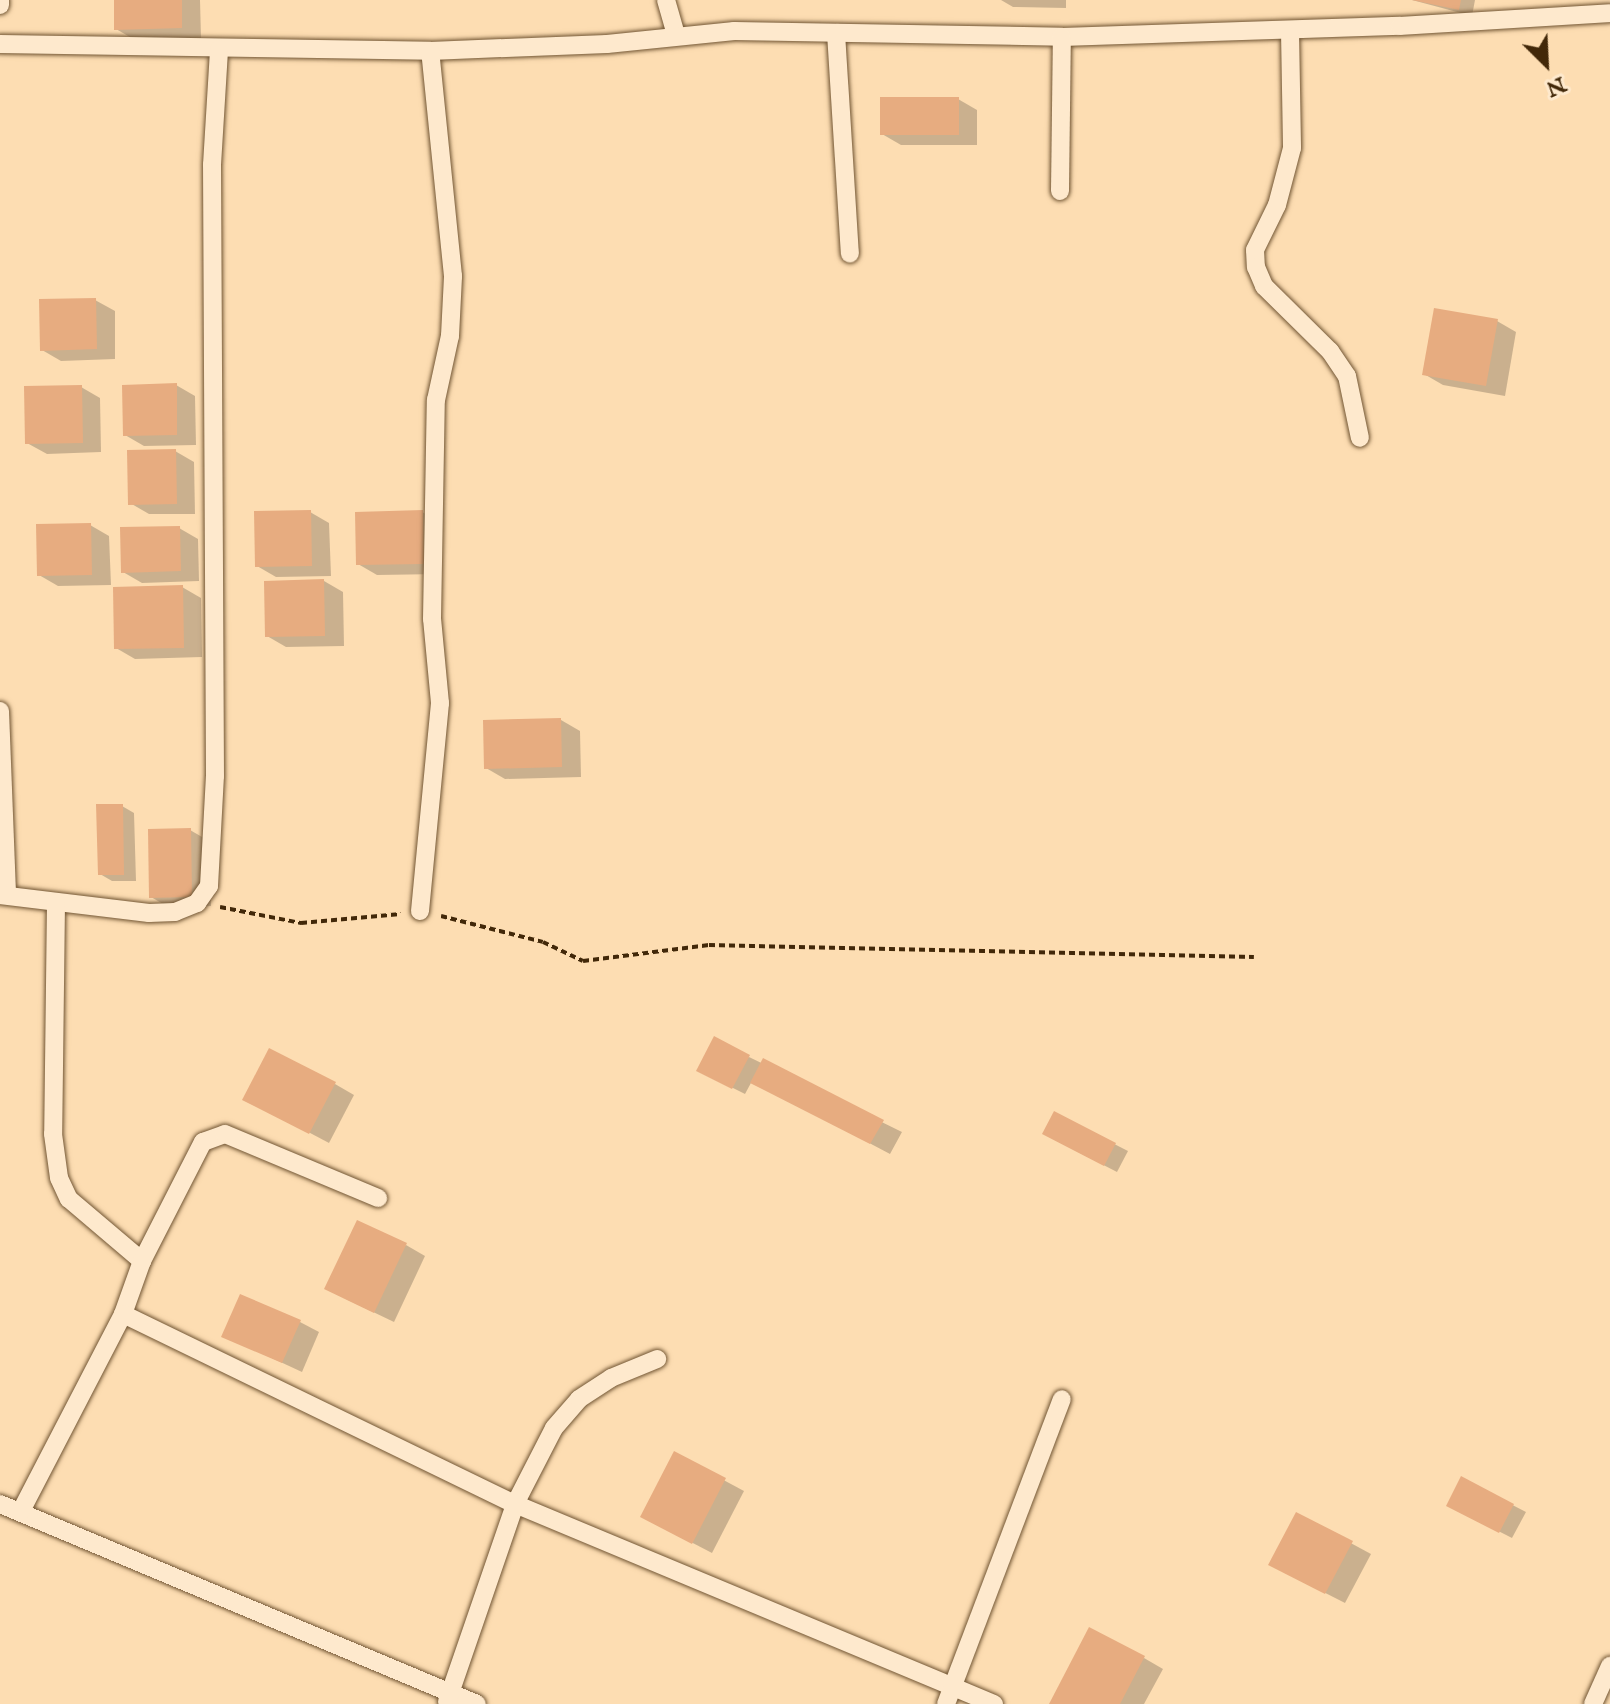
<!DOCTYPE html>
<html>
<head>
<meta charset="utf-8">
<style>
	body { margin:0 }
	#map { position:relative; width:1610px; height:1704px; overflow:hidden; background:#fdddb2; font-family:"IM FELL English",serif }
	div>[style] { position:absolute }
	.shadow>* { inset:0; background:#0003 }
	.building>* { inset:0; background:#e7ac80 }
	.path>* { height:4px; margin-top:-2px; transform-origin:0; background:repeating-linear-gradient(90deg,#422809 0 6px,transparent 0 10px) }
	.roads { filter:drop-shadow(0 0 2px #715533) drop-shadow(0 0 2px #715533) }
	.street>* { height:18px; margin:-9px; padding:0 9px; transform-origin:9px; border-radius:9px; background:#fee9cd }
	span { translate:-50% -50%; white-space:nowrap; text-align:center; line-height:1.15; -webkit-text-stroke:8px #fee9cd; paint-order:stroke }
	.north { position:absolute; left:1506px; top:24px; width:80px; height:80px; -webkit-text-stroke:6px #fee9cd; paint-order:stroke; rotate:156deg; font-size:22px; font-weight:700; line-height:32px; text-align:center; color:#422809 }
	.north::after { content:''; display:block; margin:auto; width:28px; height:36px; background:#422809; clip-path:polygon(50% 0,100% 100%,50% 72%,0 100%) }
</style>
</head>
<body>
<div id="map">
	<div class="shadow">
		<div style="clip-path:polygon(116px 0,200px 0,201px 38px,135px 40px,116px 29px)"></div>
		<div style="clip-path:polygon(1001px 0,1066px 0,1066px 8px,1013px 7px)"></div>
		<div style="clip-path:polygon(1412px 0,1475px 0,1472px 16px)"></div>
		<div style="clip-path:polygon(958px 99px,977px 110px,977px 145px,901px 145px,882px 134px)"></div>
		<div style="clip-path:polygon(95px 300px,115px 311px,115px 359px,61px 361px,42px 350px)"></div>
		<div style="clip-path:polygon(1497px 321px,1516px 332px,1505px 396px,1443px 385px,1424px 374px)"></div>
		<div style="clip-path:polygon(176px 385px,195px 396px,196px 445px,144px 446px,125px 435px)"></div>
		<div style="clip-path:polygon(81px 387px,100px 398px,101px 452px,47px 454px,27px 443px)"></div>
		<div style="clip-path:polygon(175px 451px,194px 462px,195px 514px,149px 514px,130px 503px)"></div>
		<div style="clip-path:polygon(310px 512px,329px 523px,331px 576px,276px 577px,257px 566px)"></div>
		<div style="clip-path:polygon(422px 512px,441px 523px,442px 574px,377px 575px,358px 564px)"></div>
		<div style="clip-path:polygon(90px 525px,109px 536px,111px 585px,58px 586px,39px 575px)"></div>
		<div style="clip-path:polygon(179px 528px,198px 539px,199px 581px,142px 583px,123px 572px)"></div>
		<div style="clip-path:polygon(324px 581px,343px 592px,344px 646px,286px 647px,267px 636px)"></div>
		<div style="clip-path:polygon(182px 587px,201px 598px,202px 657px,135px 659px,116px 648px)"></div>
		<div style="clip-path:polygon(561px 720px,580px 731px,581px 777px,505px 779px,486px 768px)"></div>
		<div style="clip-path:polygon(122px 806px,134px 813px,136px 881px,112px 881px,100px 874px)"></div>
		<div style="clip-path:polygon(190px 830px,209px 841px,211px 906px,170px 908px,151px 897px)"></div>
		<div style="clip-path:polygon(749px 1057px,902px 1132px,890px 1154px,752px 1081px,745px 1094px,711px 1077px)"></div>
		<div style="clip-path:polygon(335px 1084px,354px 1095px,329px 1143px,261px 1107px)"></div>
		<div style="clip-path:polygon(1055px 1114px,1128px 1151px,1117px 1172px,1057px 1141px)"></div>
		<div style="clip-path:polygon(406px 1245px,425px 1256px,394px 1322px,346px 1299px)"></div>
		<div style="clip-path:polygon(300px 1322px,319px 1332px,302px 1372px,224px 1336px)"></div>
		<div style="clip-path:polygon(675px 1454px,744px 1491px,712px 1553px,662px 1527px)"></div>
		<div style="clip-path:polygon(1462px 1479px,1526px 1512px,1512px 1538px,1461px 1512px)"></div>
		<div style="clip-path:polygon(1297px 1514px,1371px 1554px,1345px 1603px,1290px 1575px)"></div>
		<div style="clip-path:polygon(1144px 1658px,1163px 1669px,1144px 1704px,1051px 1704px)"></div>
	</div>
	<div class="building">
		<div style="clip-path:polygon(114px 0,182px 0,182px 28px,114px 30px)"></div>
		<div style="clip-path:polygon(1412px 0,1461px 0,1459px 10px)"></div>
		<div style="clip-path:polygon(880px 97px,959px 97px,959px 135px,880px 135px)"></div>
		<div style="clip-path:polygon(96px 298px,97px 349px,40px 351px,39px 299px)"></div>
		<div style="clip-path:polygon(1434px 308px,1498px 319px,1486px 386px,1422px 375px)"></div>
		<div style="clip-path:polygon(177px 383px,177px 435px,123px 436px,122px 385px)"></div>
		<div style="clip-path:polygon(82px 385px,83px 443px,25px 444px,24px 386px)"></div>
		<div style="clip-path:polygon(176px 449px,177px 504px,128px 505px,127px 450px)"></div>
		<div style="clip-path:polygon(311px 510px,312px 566px,255px 567px,254px 511px)"></div>
		<div style="clip-path:polygon(423px 510px,424px 564px,356px 565px,355px 512px)"></div>
		<div style="clip-path:polygon(91px 523px,92px 575px,37px 576px,36px 524px)"></div>
		<div style="clip-path:polygon(180px 526px,181px 571px,121px 573px,120px 527px)"></div>
		<div style="clip-path:polygon(324px 579px,325px 636px,265px 637px,264px 581px)"></div>
		<div style="clip-path:polygon(183px 585px,184px 648px,114px 649px,113px 587px)"></div>
		<div style="clip-path:polygon(561px 718px,562px 767px,484px 769px,483px 720px)"></div>
		<div style="clip-path:polygon(96px 804px,123px 804px,124px 875px,98px 875px)"></div>
		<div style="clip-path:polygon(191px 828px,192px 897px,149px 898px,148px 829px)"></div>
		<div style="clip-path:polygon(714px 1036px,750px 1055px,732px 1089px,696px 1071px)"></div>
		<div style="clip-path:polygon(269px 1048px,336px 1082px,309px 1134px,242px 1100px)"></div>
		<div style="clip-path:polygon(763px 1058px,884px 1120px,870px 1144px,750px 1083px)"></div>
		<div style="clip-path:polygon(1054px 1111px,1116px 1143px,1104px 1166px,1042px 1134px)"></div>
		<div style="clip-path:polygon(357px 1220px,407px 1243px,374px 1313px,324px 1289px)"></div>
		<div style="clip-path:polygon(240px 1294px,301px 1320px,282px 1363px,221px 1337px)"></div>
		<div style="clip-path:polygon(674px 1451px,726px 1478px,692px 1544px,640px 1517px)"></div>
		<div style="clip-path:polygon(1461px 1476px,1514px 1504px,1499px 1533px,1446px 1506px)"></div>
		<div style="clip-path:polygon(1296px 1512px,1353px 1541px,1325px 1594px,1268px 1565px)"></div>
		<div style="clip-path:polygon(1089px 1627px,1145px 1656px,1120px 1704px,1049px 1704px)"></div>
	</div>
	<div class="path">
		<div style="left:220px;top:907px;width:83px;rotate:11.2deg"></div>
		<div style="left:301px;top:923px;width:100px;rotate:-5.1deg"></div>
		<div style="left:441px;top:916px;width:105px;rotate:14.3deg"></div>
		<div style="left:543px;top:942px;width:44px;rotate:25.4deg"></div>
		<div style="left:583px;top:961px;width:127px;rotate:-7.2deg"></div>
		<div style="left:709px;top:945px;width:545px;rotate:1.26deg"></div>
	</div>
	<div class="roads">
		<div class="street">
			<div style="left:666px;top:0;width:36px;rotate:74deg"></div>
			<div style="left:0;top:5px;width:5px;rotate:-90deg"></div>
			<div style="left:1290px;top:31px;width:117px;rotate:89deg"></div>
			<div style="left:1292px;top:148px;width:59px;rotate:104.7deg"></div>
			<div style="left:1277px;top:205px;width:50px;rotate:116.1deg"></div>
			<div style="left:1255px;top:250px;width:17px;rotate:87deg"></div>
			<div style="left:1256px;top:267px;width:21px;rotate:67deg"></div>
			<div style="left:1264px;top:286px;width:93px;rotate:44.6deg"></div>
			<div style="left:1330px;top:351px;width:30px;rotate:56deg"></div>
			<div style="left:1347px;top:376px;width:63px;rotate:78.2deg"></div>
			<div style="left:836px;top:33px;width:221px;rotate:86.4deg"></div>
			<div style="left:0;top:44px;width:430px;rotate:0.9deg"></div>
			<div style="left:430px;top:51px;width:177px;rotate:-2.3deg"></div>
			<div style="left:607px;top:44px;width:128px;rotate:-5.8deg"></div>
			<div style="left:734px;top:31px;width:328px;rotate:1deg"></div>
			<div style="left:1062px;top:37px;width:338px;rotate:-1.9deg"></div>
			<div style="left:1400px;top:26px;width:210px;rotate:-3.5deg"></div>
			<div style="left:1060px;top:191px;width:154px;rotate:-89.3deg"></div>
			<div style="left:0;top:711px;width:184px;rotate:87.8deg"></div>
			<div style="left:0;top:895px;width:150px;rotate:6.9deg"></div>
			<div style="left:149px;top:913px;width:26px;rotate:-2deg"></div>
			<div style="left:175px;top:912px;width:24px;rotate:-22deg"></div>
			<div style="left:197px;top:903px;width:21px;rotate:-55deg"></div>
			<div style="left:209px;top:886px;width:110px;rotate:-86.9deg"></div>
			<div style="left:215px;top:776px;width:611px;rotate:-90.28deg"></div>
			<div style="left:212px;top:165px;width:116px;rotate:-86.5deg"></div>
			<div style="left:56px;top:903px;width:231px;rotate:90.7deg"></div>
			<div style="left:53px;top:1134px;width:44px;rotate:82.2deg"></div>
			<div style="left:59px;top:1178px;width:23px;rotate:65deg"></div>
			<div style="left:69px;top:1199px;width:96px;rotate:40.3deg"></div>
			<div style="left:420px;top:911px;width:209px;rotate:-84.5deg"></div>
			<div style="left:440px;top:703px;width:84px;rotate:-95.4deg"></div>
			<div style="left:432px;top:619px;width:219px;rotate:-89deg"></div>
			<div style="left:436px;top:400px;width:66px;rotate:-77.7deg"></div>
			<div style="left:450px;top:336px;width:60px;rotate:-87.1deg"></div>
			<div style="left:453px;top:276px;width:226px;rotate:-95.8deg"></div>
			<div style="left:123px;top:1314px;width:56px;rotate:-70.3deg"></div>
			<div style="left:142px;top:1261px;width:134px;rotate:-62.9deg"></div>
			<div style="left:203px;top:1142px;width:23px;rotate:-20deg"></div>
			<div style="left:225px;top:1134px;width:166px;rotate:22.7deg"></div>
			<div style="left:0;top:1504px;width:517px;rotate:22.75deg"></div>
			<div style="left:21px;top:1511px;width:222px;rotate:-62.6deg"></div>
			<div style="left:123px;top:1314px;width:436px;rotate:25.9deg"></div>
			<div style="left:515px;top:1504px;width:519px;rotate:22.66deg"></div>
			<div style="left:447px;top:1702px;width:209px;rotate:-71deg"></div>
			<div style="left:515px;top:1504px;width:85px;rotate:-62.8deg"></div>
			<div style="left:554px;top:1428px;width:38px;rotate:-49deg"></div>
			<div style="left:579px;top:1399px;width:38px;rotate:-33deg"></div>
			<div style="left:611px;top:1378px;width:50px;rotate:-22.4deg"></div>
			<div style="left:946px;top:1704px;width:326px;rotate:-69.2deg"></div>
			<div style="left:1593px;top:1704px;width:42px;rotate:-65.9deg"></div>
		</div>
	</div>
	<div class="north">N</div>
</div>
</body>
</html>
